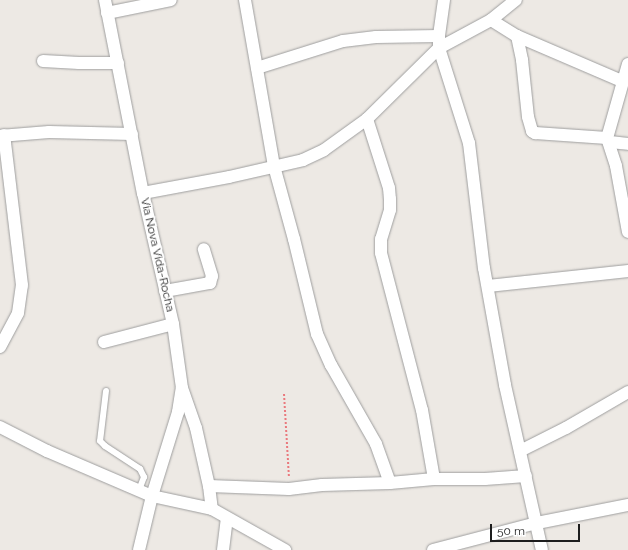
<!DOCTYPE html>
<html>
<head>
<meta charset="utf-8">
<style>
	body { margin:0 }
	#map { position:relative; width:628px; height:550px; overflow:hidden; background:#ede9e4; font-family:Raleway,sans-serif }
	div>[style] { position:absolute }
	.path>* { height:2px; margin-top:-1px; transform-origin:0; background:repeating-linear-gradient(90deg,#ea797d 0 2px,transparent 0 4px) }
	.roads { filter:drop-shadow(0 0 1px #9e9e9e) drop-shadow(0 0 1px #9e9e9e) }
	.lane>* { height:6px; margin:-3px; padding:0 3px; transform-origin:3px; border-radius:3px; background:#fff }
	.street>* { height:12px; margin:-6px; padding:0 6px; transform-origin:6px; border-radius:6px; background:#fff }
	span { translate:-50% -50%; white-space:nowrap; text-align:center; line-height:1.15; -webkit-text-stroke:3px #fff; paint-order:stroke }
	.street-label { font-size:12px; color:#1d1d1d }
	.scale { position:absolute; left:490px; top:524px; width:90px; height:18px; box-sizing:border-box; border:2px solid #1d1d1d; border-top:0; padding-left:5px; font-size:12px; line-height:14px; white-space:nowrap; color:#1d1d1d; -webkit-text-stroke:3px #fff; paint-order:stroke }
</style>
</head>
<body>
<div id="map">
	<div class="path">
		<div style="left:284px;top:394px;width:83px;rotate:86.6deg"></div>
	</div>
	<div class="roads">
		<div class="lane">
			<div style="left:106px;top:391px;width:50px;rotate:96.8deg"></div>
			<div style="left:100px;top:441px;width:7px;rotate:45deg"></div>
			<div style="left:105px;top:446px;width:42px;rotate:33.3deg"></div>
			<div style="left:140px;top:469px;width:9px;rotate:63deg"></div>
			<div style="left:144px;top:477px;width:14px;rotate:111deg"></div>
		</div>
		<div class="street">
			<div style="left:105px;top:0;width:197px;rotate:78.9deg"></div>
			<div style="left:143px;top:193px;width:134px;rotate:77.1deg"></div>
			<div style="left:173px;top:324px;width:65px;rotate:82deg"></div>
			<div style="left:182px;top:388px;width:42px;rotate:70.7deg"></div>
			<div style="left:196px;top:428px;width:59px;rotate:77.4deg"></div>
			<div style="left:209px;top:486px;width:23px;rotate:83deg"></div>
			<div style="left:245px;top:0;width:169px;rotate:80.1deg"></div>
			<div style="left:274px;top:166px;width:76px;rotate:74.7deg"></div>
			<div style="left:294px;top:239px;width:98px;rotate:76.4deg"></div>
			<div style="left:317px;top:334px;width:34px;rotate:66deg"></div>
			<div style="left:331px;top:365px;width:91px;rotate:60.3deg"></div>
			<div style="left:376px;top:444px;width:41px;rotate:70.3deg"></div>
			<div style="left:444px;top:0;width:36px;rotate:98deg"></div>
			<div style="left:439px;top:36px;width:12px;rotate:90deg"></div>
			<div style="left:439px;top:48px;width:100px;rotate:72.5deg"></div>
			<div style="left:469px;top:143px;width:126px;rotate:83.2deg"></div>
			<div style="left:484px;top:268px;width:119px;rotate:79.8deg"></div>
			<div style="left:505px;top:385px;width:169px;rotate:77.4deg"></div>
			<div style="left:107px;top:13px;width:65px;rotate:-11.5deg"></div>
			<div style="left:491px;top:20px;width:31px;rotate:32deg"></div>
			<div style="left:517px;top:36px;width:114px;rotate:23.2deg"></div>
			<div style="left:517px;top:36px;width:25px;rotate:78deg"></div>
			<div style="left:522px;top:60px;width:57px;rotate:84deg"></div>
			<div style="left:528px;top:117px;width:15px;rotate:74deg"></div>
			<div style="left:532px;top:131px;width:4px;rotate:34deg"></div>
			<div style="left:535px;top:133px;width:72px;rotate:4deg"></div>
			<div style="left:43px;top:61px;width:36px;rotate:3deg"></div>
			<div style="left:79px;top:63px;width:39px"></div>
			<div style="left:628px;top:64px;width:77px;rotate:105.8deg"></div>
			<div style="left:607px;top:138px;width:29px;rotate:72deg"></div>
			<div style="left:616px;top:166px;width:67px;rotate:79.7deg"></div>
			<div style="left:257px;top:68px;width:90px;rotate:-17.4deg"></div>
			<div style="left:343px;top:41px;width:33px;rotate:-7deg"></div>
			<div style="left:376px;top:37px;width:63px;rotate:-0.9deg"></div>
			<div style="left:367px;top:119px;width:72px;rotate:72.3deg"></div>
			<div style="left:389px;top:188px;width:11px;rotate:85deg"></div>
			<div style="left:390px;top:199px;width:11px;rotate:90deg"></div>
			<div style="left:390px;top:210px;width:30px;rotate:107deg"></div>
			<div style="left:381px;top:239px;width:14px;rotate:90deg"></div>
			<div style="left:381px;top:253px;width:162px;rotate:75.4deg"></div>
			<div style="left:422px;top:410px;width:70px;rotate:80.1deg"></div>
			<div style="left:0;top:136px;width:49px;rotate:-4.7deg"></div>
			<div style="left:49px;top:132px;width:83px;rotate:1.4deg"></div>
			<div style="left:610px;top:142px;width:18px;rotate:6deg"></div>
			<div style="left:143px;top:193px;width:87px;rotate:-10.5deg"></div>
			<div style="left:229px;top:177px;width:76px;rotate:-12.9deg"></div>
			<div style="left:303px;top:160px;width:23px;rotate:-25deg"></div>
			<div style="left:324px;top:150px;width:53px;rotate:-35.8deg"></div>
			<div style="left:367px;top:119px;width:101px;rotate:-44.6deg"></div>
			<div style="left:439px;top:48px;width:59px;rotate:-28.3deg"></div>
			<div style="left:491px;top:20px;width:32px;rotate:-39deg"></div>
			<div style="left:488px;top:286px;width:141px;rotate:-6.1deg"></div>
			<div style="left:165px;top:291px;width:46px;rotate:-10.1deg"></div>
			<div style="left:210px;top:283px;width:7px;rotate:-74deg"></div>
			<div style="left:212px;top:276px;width:28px;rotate:-107deg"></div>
			<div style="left:104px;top:342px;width:71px;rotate:-14.6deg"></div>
			<div style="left:0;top:347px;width:38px;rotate:-62deg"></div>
			<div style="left:18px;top:313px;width:28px;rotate:-82deg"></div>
			<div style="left:22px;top:285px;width:151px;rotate:-96.8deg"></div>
			<div style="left:0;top:427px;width:53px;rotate:27.1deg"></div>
			<div style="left:47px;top:451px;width:114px;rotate:23.2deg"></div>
			<div style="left:152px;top:496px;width:61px;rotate:12.2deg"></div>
			<div style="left:212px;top:509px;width:84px;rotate:29.3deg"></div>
			<div style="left:520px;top:451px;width:51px;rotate:-26.6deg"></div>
			<div style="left:566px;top:428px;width:72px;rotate:-30.1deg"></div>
			<div style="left:209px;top:486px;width:80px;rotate:2.1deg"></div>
			<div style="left:289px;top:489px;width:33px;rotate:-7deg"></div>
			<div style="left:322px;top:485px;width:68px;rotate:-1.7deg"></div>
			<div style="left:390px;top:483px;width:44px;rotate:-5.2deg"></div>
			<div style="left:434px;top:479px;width:51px"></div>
			<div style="left:485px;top:479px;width:41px;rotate:-4.2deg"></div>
			<div style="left:139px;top:550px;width:56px;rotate:-76.5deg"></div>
			<div style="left:152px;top:496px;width:88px;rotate:-72.8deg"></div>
			<div style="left:178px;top:412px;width:24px;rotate:-81deg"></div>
			<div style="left:223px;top:550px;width:32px;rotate:-83deg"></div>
			<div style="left:433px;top:550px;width:107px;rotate:-14.6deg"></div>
			<div style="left:537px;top:523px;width:93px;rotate:-11.2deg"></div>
		</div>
	</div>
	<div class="street-label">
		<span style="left:157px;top:255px;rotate:77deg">Via Nova Vida-Rocha</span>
	</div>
	<div class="scale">50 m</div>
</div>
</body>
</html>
